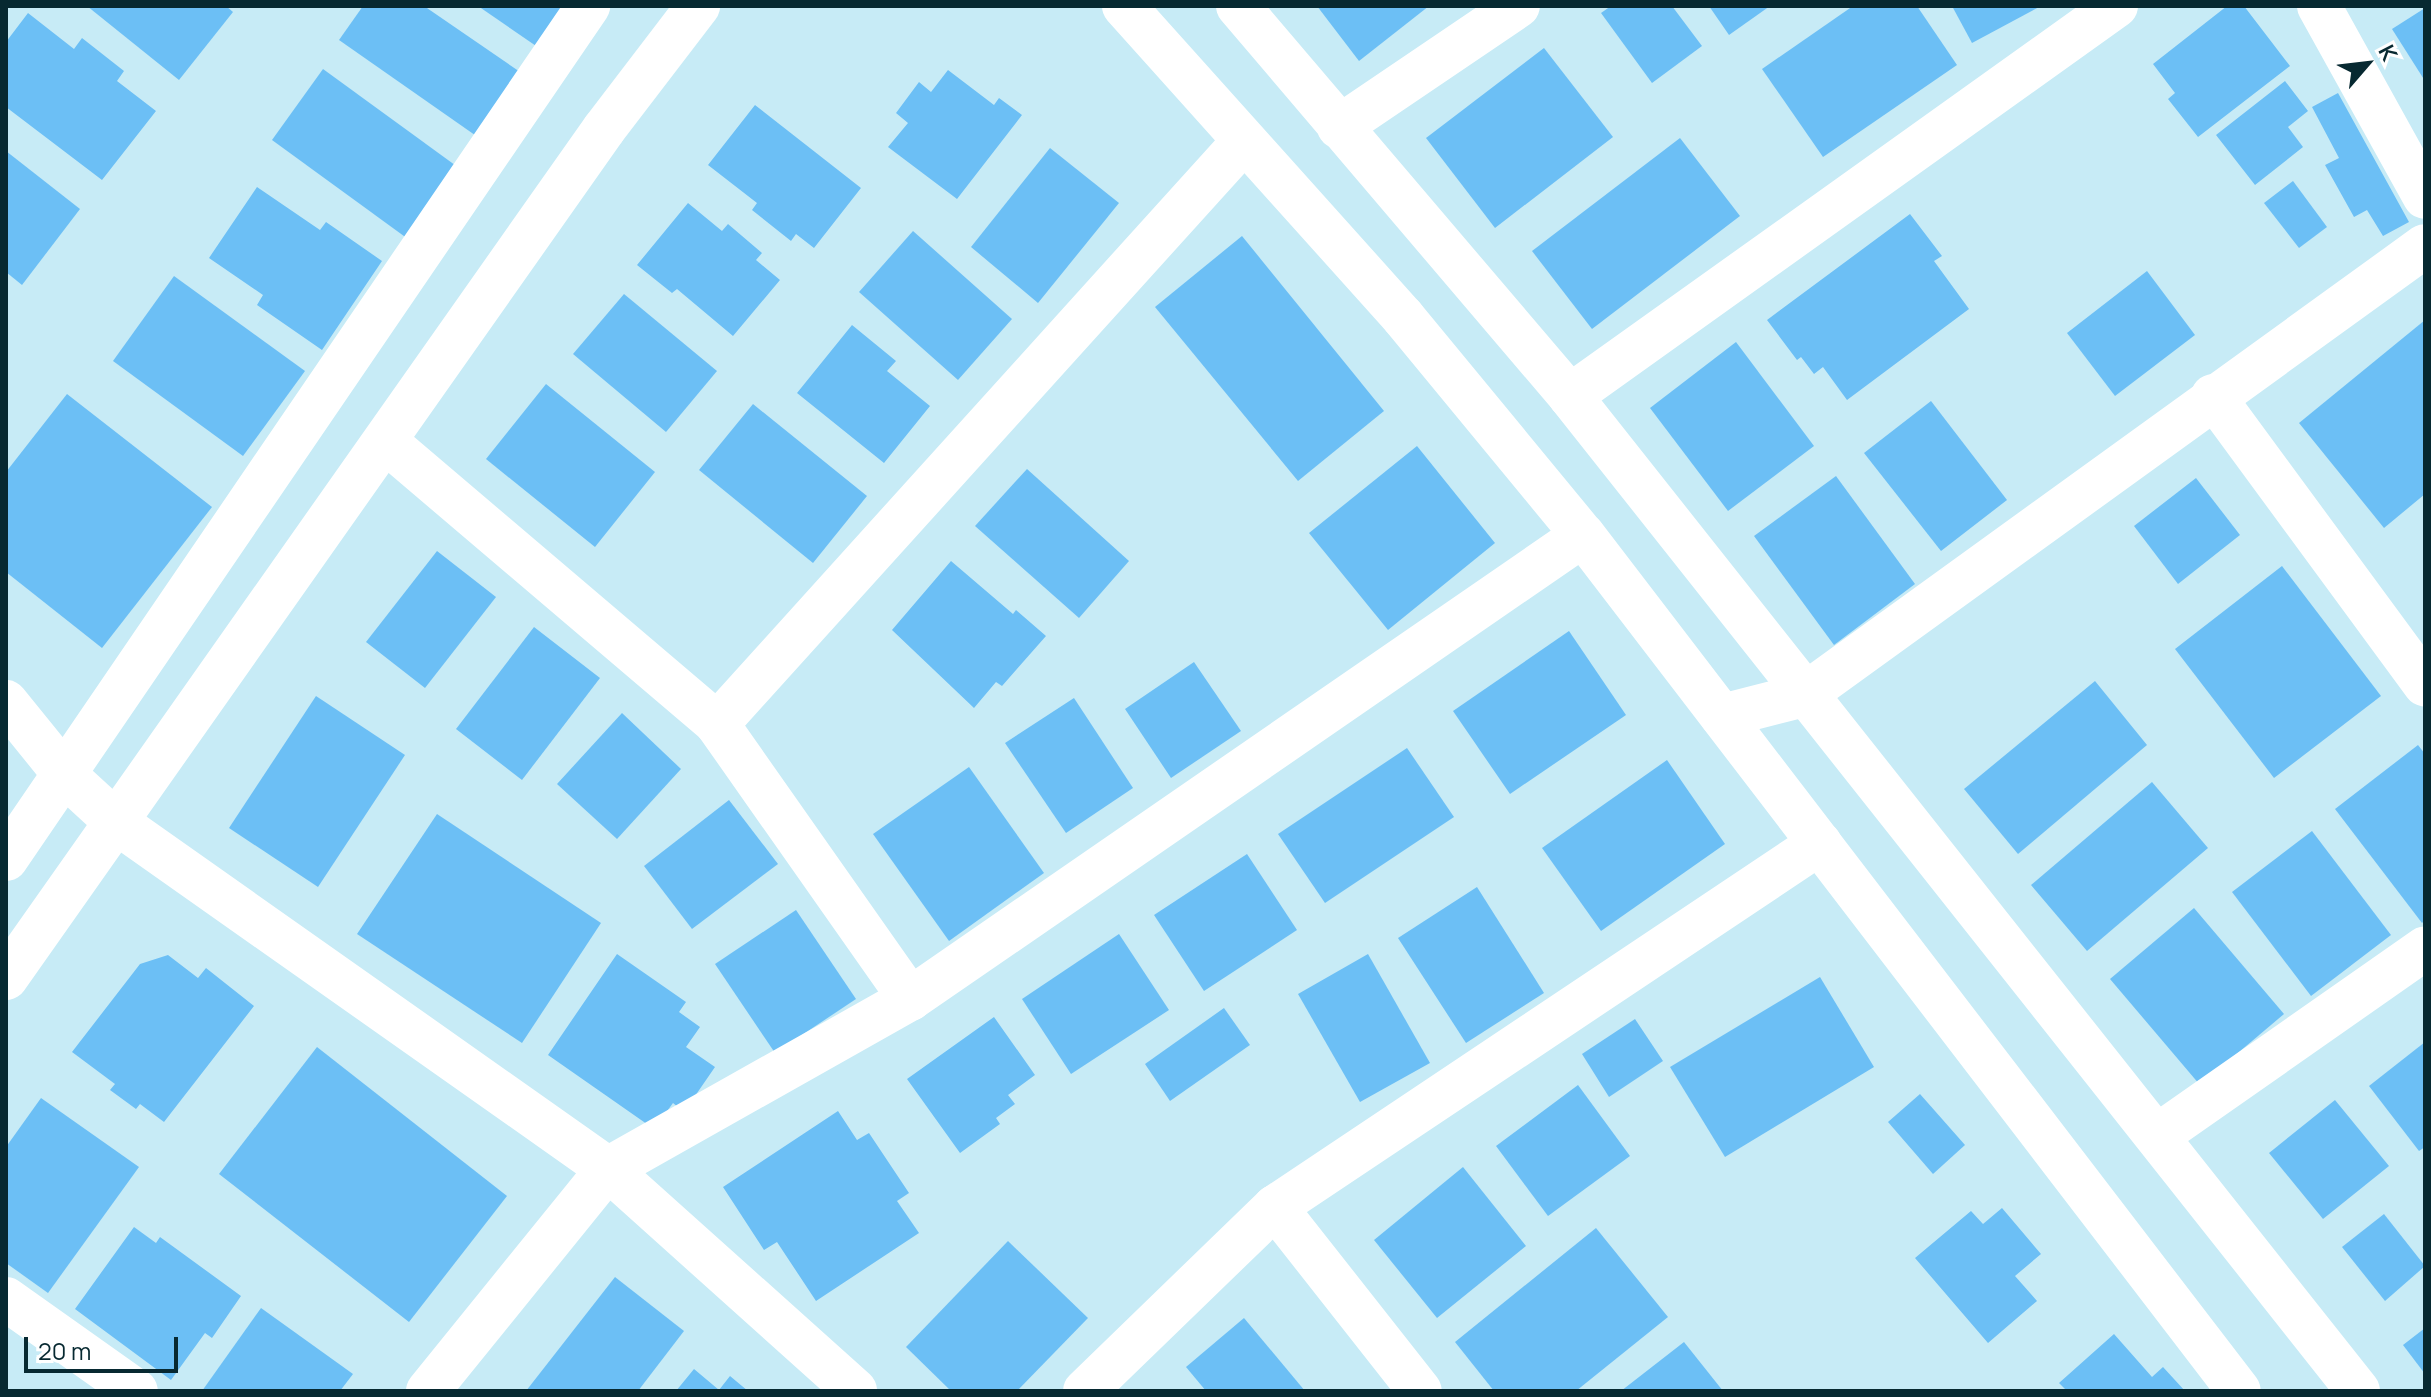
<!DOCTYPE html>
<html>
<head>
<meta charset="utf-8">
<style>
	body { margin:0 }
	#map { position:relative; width:2431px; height:1397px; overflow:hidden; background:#c7ebf6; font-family:Manrope,sans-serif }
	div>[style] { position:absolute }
	.building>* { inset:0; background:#6cbff5 }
	.minor>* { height:44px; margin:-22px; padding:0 22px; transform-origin:22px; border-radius:22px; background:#fff }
	.tertiary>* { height:44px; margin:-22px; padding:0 22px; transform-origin:22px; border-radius:22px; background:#fff }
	span { translate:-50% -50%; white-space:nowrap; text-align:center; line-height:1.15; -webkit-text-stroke:7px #fff; paint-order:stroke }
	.frame { position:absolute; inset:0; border:8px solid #072931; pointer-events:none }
	.north { position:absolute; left:2327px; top:24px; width:80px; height:80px; -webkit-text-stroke:6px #fff; paint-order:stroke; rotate:62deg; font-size:22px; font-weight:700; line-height:32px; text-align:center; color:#072931 }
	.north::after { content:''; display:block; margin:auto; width:28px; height:36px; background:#072931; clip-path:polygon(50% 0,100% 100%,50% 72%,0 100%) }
	.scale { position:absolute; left:24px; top:1337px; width:154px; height:36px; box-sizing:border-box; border:4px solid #072931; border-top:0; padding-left:10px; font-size:24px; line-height:28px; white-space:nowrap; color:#072931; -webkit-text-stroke:6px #fff; paint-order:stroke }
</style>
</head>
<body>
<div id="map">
	<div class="building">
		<div style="clip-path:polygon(87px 6px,226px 6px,233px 12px,179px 80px)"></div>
		<div style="clip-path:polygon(363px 6px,424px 6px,526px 76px,482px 140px,339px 40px)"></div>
		<div style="clip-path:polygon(478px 6px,568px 6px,539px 48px)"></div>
		<div style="clip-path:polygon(1317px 6px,1429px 6px,1359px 61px)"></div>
		<div style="clip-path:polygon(1611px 6px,1672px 6px,1702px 46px,1652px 83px,1601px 13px)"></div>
		<div style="clip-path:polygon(1709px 6px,1770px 6px,1729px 35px)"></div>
		<div style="clip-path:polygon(1853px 6px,1917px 6px,1957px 65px,1823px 157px,1762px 69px)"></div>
		<div style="clip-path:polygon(1952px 6px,2041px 6px,1972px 43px)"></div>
		<div style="clip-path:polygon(2227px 6px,2244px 6px,2290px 66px,2198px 137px,2168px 99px,2175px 93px,2153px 64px)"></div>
		<div style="clip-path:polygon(2425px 8px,2425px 81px,2392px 29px)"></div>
		<div style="clip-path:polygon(28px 13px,74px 49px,82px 38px,124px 71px,117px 81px,156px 111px,102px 180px,6px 107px,6px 42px)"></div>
		<div style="clip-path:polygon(1544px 48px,1613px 137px,1495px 228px,1426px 138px)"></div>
		<div style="clip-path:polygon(323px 69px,459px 168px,408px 239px,272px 140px)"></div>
		<div style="clip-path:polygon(948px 70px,994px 105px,999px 98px,1022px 115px,957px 199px,888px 147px,908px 123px,896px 113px,919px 82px,931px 92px)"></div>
		<div style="clip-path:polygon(2285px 81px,2308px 111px,2288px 127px,2303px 147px,2255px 185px,2216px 135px)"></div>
		<div style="clip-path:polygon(2338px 93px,2409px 222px,2383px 236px,2367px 210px,2354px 217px,2325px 165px,2339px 158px,2312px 107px)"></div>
		<div style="clip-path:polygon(755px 105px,861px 188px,814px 248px,796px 234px,791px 241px,752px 210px,757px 203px,708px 165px)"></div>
		<div style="clip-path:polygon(1680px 138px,1740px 216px,1592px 329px,1532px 251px)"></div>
		<div style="clip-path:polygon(1050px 148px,1119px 203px,1038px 303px,971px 247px)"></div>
		<div style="clip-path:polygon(6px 151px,80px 209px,22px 285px,6px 272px)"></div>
		<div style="clip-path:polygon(2293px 181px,2327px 227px,2299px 248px,2264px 203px)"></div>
		<div style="clip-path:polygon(257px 187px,320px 230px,326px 222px,382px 261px,322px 350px,257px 305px,263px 295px,209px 258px)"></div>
		<div style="clip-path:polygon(688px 203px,722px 231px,728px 224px,762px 253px,756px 260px,780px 280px,733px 336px,677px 289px,672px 293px,637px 265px)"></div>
		<div style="clip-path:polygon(1910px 214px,1942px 256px,1934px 261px,1969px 309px,1847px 400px,1823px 367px,1814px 374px,1801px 357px,1797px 360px,1767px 320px)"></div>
		<div style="clip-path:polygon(913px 231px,1012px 319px,958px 380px,859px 292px)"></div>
		<div style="clip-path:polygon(1242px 236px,1384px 411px,1298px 481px,1155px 307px)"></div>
		<div style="clip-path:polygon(2147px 271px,2195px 335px,2115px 396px,2067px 333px)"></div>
		<div style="clip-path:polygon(174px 276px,305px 371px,243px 456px,113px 361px)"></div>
		<div style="clip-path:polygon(624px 294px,717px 371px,666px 432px,573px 354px)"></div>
		<div style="clip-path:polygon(2425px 320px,2425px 494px,2384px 528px,2299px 423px)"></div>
		<div style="clip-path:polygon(852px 325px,896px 361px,887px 371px,930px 406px,884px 463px,797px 393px)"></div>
		<div style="clip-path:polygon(1736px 342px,1814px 446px,1728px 511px,1650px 408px)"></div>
		<div style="clip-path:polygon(546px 384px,655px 472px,595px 547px,486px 459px)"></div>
		<div style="clip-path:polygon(67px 394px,212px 507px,102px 648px,6px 572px,6px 472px)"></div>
		<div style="clip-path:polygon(1931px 401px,2007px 500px,1941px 551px,1864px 453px)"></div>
		<div style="clip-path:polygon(753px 404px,867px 496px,813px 563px,699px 470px)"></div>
		<div style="clip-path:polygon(1417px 446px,1495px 543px,1388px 630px,1309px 533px)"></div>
		<div style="clip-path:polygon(1027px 469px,1129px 561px,1079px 618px,975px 526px)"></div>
		<div style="clip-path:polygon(1836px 476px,1915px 584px,1834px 645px,1754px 536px)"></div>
		<div style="clip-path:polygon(2196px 478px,2240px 535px,2178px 584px,2134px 526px)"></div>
		<div style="clip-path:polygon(437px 551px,496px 597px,425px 688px,366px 642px)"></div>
		<div style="clip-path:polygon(951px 561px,1013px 614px,1016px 610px,1046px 636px,1002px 686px,996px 682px,974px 708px,892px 630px)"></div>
		<div style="clip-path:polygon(2282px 566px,2381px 696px,2274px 778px,2175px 649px)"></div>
		<div style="clip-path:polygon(534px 627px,600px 678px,522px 780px,456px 729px)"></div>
		<div style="clip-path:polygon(1569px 631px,1626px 715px,1510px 794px,1453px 711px)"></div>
		<div style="clip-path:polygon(1194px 662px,1241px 731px,1171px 778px,1125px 709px)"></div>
		<div style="clip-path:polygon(2095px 681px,2147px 745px,2018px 854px,1964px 789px)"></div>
		<div style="clip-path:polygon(316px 696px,405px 755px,318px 887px,229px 828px)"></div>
		<div style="clip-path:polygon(1074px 698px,1133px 788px,1066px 833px,1005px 743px)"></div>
		<div style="clip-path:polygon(622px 713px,681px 769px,617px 839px,557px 784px)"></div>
		<div style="clip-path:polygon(2418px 745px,2425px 754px,2425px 920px,2422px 923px,2335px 809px)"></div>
		<div style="clip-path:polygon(1407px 748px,1454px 817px,1325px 903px,1278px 834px)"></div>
		<div style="clip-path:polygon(1667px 760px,1725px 844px,1601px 931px,1542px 848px)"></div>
		<div style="clip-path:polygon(969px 767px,1044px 873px,949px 941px,873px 834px)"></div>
		<div style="clip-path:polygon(2152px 782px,2208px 848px,2087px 951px,2031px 885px)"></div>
		<div style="clip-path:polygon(729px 800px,778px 864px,692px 929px,644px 866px)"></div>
		<div style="clip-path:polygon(437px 814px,601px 923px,522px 1043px,357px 934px)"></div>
		<div style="clip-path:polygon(2312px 831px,2391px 935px,2311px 996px,2232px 892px)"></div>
		<div style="clip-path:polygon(1247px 854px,1297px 930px,1204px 991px,1154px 915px)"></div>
		<div style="clip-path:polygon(1477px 887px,1544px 993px,1466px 1043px,1398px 938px)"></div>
		<div style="clip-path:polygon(2194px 908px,2284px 1014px,2200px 1085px,2110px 979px)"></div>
		<div style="clip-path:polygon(796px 910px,856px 999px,775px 1053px,715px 964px)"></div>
		<div style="clip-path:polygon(1119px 934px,1169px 1010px,1071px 1074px,1022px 999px)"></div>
		<div style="clip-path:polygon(617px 954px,686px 1002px,679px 1012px,700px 1027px,686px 1047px,715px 1067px,684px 1112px,673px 1103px,654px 1129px,548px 1055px)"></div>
		<div style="clip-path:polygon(1368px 954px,1430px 1063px,1360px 1102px,1298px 994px)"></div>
		<div style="clip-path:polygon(168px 955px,198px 978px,206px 968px,254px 1006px,164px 1122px,140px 1104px,136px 1109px,110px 1090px,115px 1084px,72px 1052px,140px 964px)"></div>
		<div style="clip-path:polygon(1820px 977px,1874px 1067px,1725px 1157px,1670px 1067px)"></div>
		<div style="clip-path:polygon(1224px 1008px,1250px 1045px,1170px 1101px,1145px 1064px)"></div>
		<div style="clip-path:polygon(994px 1017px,1035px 1075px,1008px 1095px,1015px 1104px,996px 1118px,1000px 1124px,960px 1153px,907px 1079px)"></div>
		<div style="clip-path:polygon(1635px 1019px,1663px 1061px,1609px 1097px,1582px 1054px)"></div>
		<div style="clip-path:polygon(2425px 1042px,2425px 1147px,2419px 1151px,2369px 1086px)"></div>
		<div style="clip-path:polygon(317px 1047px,507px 1196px,409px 1322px,219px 1174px)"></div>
		<div style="clip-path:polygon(1578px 1085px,1630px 1156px,1548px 1216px,1496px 1146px)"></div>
		<div style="clip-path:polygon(1920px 1094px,1965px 1145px,1933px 1174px,1888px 1122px)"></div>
		<div style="clip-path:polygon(41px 1098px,139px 1167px,48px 1293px,6px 1263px,6px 1147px)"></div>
		<div style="clip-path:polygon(2335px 1100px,2389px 1166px,2323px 1219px,2269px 1153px)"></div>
		<div style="clip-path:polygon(838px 1111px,857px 1140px,869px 1133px,909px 1193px,897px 1201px,919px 1233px,816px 1301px,777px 1242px,764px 1250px,723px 1187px)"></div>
		<div style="clip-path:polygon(1463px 1167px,1526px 1246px,1437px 1318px,1374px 1240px)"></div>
		<div style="clip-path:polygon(2002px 1208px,2041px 1254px,2015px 1276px,2037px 1301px,1988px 1343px,1915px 1258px,1971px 1211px,1983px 1224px)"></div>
		<div style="clip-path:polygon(2384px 1214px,2425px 1266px,2385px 1301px,2342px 1247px)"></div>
		<div style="clip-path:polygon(134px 1227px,156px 1243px,160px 1237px,241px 1296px,212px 1338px,205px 1333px,171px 1380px,75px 1309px)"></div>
		<div style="clip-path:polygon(1596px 1228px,1668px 1317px,1576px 1391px,1494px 1391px,1455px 1342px)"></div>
		<div style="clip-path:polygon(1008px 1241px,1088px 1318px,1017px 1391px,951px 1391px,906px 1347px)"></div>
		<div style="clip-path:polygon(615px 1277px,684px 1331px,638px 1391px,526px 1391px)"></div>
		<div style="clip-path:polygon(261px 1308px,353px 1374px,340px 1391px,202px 1391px)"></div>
		<div style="clip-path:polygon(1244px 1318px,1305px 1391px,1206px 1391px,1186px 1367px)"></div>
		<div style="clip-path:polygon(2425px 1328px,2425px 1374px,2403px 1345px)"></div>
		<div style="clip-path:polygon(2114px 1334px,2152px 1377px,2163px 1367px,2185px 1391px,2067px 1391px,2059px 1383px)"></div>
		<div style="clip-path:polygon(1684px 1342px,1723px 1391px,1621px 1391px)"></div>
		<div style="clip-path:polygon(694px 1369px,719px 1390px,730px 1376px,748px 1391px,676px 1391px)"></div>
	</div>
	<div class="minor">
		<div style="left:2319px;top:6px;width:218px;rotate:61deg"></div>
		<div style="left:1339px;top:127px;width:216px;rotate:-34.1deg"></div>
		<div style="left:1570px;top:396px;width:671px;rotate:-35.54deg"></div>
		<div style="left:2213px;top:396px;width:358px;rotate:53.7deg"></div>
		<div style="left:385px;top:441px;width:436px;rotate:40.4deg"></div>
		<div style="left:717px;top:724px;width:336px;rotate:54.9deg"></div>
		<div style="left:6px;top:702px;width:95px;rotate:51deg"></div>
		<div style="left:66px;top:776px;width:68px;rotate:42.6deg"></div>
		<div style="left:116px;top:822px;width:602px;rotate:35.19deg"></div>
		<div style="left:608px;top:1169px;width:332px;rotate:41.9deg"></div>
		<div style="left:1722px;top:716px;width:85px;rotate:-14.4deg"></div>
		<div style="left:1804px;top:695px;width:766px;rotate:-35.87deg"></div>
		<div style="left:717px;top:724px;width:786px;rotate:-47.89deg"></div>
		<div style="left:6px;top:859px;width:1033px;rotate:-55.69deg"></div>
		<div style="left:6px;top:978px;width:1038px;rotate:-54.84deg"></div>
		<div style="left:604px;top:129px;width:155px;rotate:-52.6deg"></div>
		<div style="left:2157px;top:1136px;width:327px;rotate:-35deg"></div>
		<div style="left:1275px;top:1207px;width:234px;rotate:51.8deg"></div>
		<div style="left:6px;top:1299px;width:159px;rotate:35.3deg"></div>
		<div style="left:428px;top:1391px;width:286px;rotate:-51deg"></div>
		<div style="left:608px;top:1169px;width:347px;rotate:-29.4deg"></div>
		<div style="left:910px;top:999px;width:817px;rotate:-34.58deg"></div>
		<div style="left:1085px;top:1391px;width:264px;rotate:-44.1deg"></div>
		<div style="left:1275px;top:1207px;width:655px;rotate:-33.74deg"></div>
	</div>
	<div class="tertiary">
		<div style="left:1124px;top:6px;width:418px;rotate:48.1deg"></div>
		<div style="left:1403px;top:317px;width:283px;rotate:50.5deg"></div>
		<div style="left:1583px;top:535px;width:1078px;rotate:52.54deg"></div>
		<div style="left:1238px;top:6px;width:512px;rotate:49.59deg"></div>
		<div style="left:1570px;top:396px;width:1269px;rotate:51.62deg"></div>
	</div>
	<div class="frame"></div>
	<div class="north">K</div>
	<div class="scale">20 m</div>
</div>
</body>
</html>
